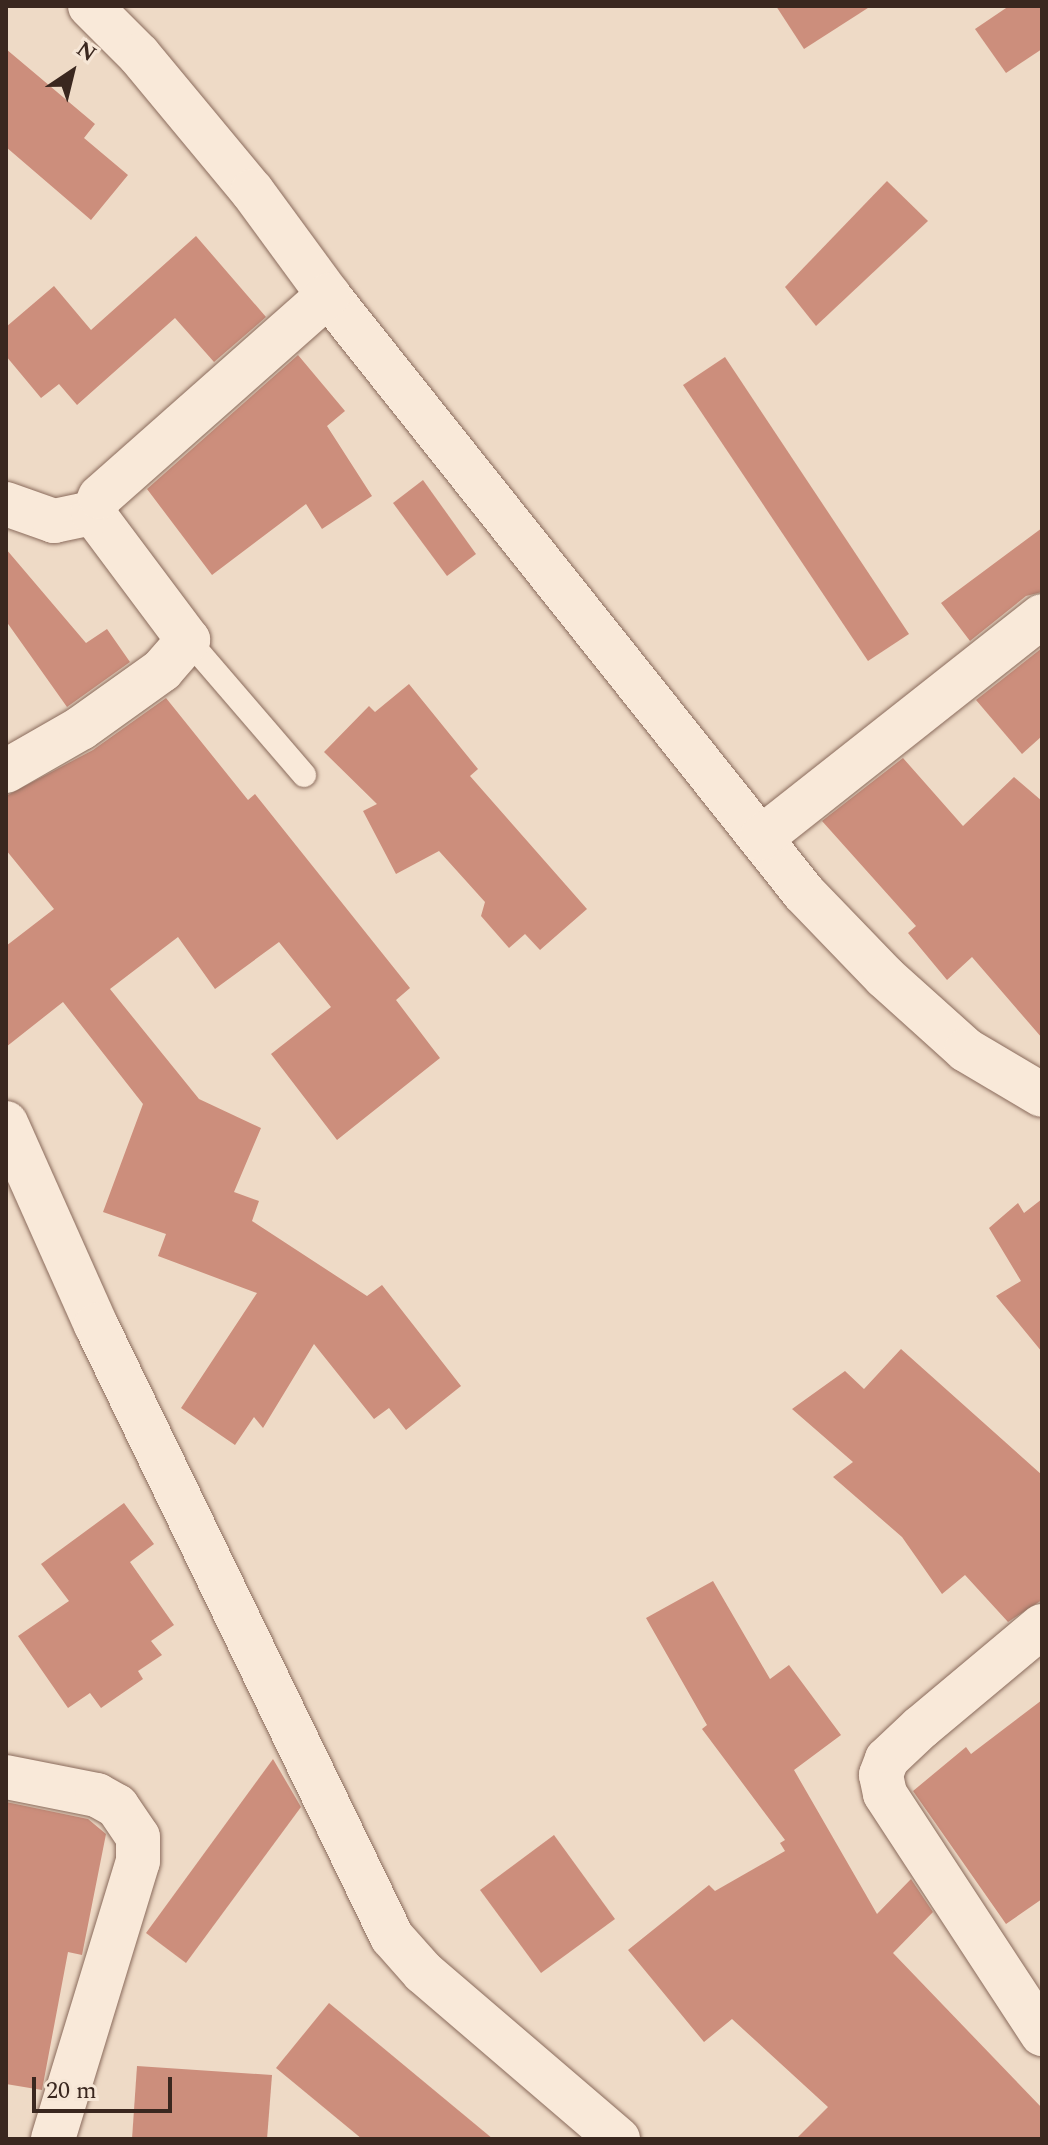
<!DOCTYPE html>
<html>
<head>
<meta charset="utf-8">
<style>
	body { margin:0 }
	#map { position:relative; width:1048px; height:2145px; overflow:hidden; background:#eedac6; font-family:Spectral,serif }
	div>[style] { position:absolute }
	.building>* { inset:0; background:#cc8e7c }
	.roads { filter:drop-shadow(0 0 2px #8a6b5c) drop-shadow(0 0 2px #8a6b5c) }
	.lane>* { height:24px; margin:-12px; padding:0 12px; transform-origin:12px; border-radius:12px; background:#f9e9d9 }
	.street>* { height:44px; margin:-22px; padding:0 22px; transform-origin:22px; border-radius:22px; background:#f9e9d9 }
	span { translate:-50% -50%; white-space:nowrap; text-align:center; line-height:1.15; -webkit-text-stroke:8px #f6e6d6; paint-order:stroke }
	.frame { position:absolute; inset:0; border:8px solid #3a271f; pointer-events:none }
	.north { position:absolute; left:32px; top:32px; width:80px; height:80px; -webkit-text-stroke:6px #f6e6d6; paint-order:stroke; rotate:35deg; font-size:22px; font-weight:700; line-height:32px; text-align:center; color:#3a271f }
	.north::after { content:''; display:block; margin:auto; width:28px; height:36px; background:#3a271f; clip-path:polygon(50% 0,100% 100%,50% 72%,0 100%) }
	.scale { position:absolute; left:32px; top:2077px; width:140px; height:36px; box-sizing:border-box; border:4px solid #3a271f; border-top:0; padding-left:10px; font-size:24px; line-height:28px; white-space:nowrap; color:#3a271f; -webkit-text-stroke:6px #f6e6d6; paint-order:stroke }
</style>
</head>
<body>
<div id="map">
	<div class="building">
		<div style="clip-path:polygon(776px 6px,871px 6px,804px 49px)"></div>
		<div style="clip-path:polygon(1009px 6px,1042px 6px,1042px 49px,1006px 73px,975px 29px)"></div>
		<div style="clip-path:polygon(6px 49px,95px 124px,84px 138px,128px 175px,91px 220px,6px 147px)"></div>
		<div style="clip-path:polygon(887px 181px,928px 221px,816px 326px,785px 287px)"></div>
		<div style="clip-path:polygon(196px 236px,266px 317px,214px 362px,175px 318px,77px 405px,59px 384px,41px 398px,6px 356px,6px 327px,54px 286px,91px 330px)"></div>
		<div style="clip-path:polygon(298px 355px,345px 411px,327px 426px,372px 496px,322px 529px,306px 504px,212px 575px,147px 489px)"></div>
		<div style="clip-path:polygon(725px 357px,909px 634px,868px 661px,683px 385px)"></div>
		<div style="clip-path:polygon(423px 480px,476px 554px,447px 576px,393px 503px)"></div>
		<div style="clip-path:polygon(1042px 528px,1042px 592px,1026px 596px,970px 641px,941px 603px)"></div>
		<div style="clip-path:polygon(6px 549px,86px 643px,107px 629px,130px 662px,67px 707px,6px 621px)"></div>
		<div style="clip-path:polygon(1042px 648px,1042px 736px,1022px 754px,976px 700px)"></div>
		<div style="clip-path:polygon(409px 684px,478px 769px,470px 776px,587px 909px,540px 950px,525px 934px,509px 948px,481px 916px,485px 902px,439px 851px,396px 874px,363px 811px,377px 804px,324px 752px,369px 706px,375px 712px)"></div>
		<div style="clip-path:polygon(166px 698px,248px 800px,255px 794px,410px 988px,396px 1000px,440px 1058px,337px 1140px,271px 1054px,331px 1007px,279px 942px,215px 989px,178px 937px,110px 989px,199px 1099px,261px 1128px,234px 1192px,259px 1201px,252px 1221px,367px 1296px,382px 1285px,461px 1386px,406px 1430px,389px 1408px,374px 1419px,314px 1344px,263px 1428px,254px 1417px,235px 1445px,181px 1408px,257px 1293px,158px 1256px,166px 1234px,103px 1212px,143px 1104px,63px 1002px,6px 1047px,6px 946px,54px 909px,6px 850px,6px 796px,93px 750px)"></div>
		<div style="clip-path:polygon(903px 758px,963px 826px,1014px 777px,1042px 801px,1042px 1038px,972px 957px,947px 980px,908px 933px,916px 926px,822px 821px)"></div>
		<div style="clip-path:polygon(1042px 1199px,1042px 1352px,996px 1296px,1021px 1281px,989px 1228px,1018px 1203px,1024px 1213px)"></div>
		<div style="clip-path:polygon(901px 1349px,1042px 1475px,1042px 1600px,1008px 1622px,965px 1575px,942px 1594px,902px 1537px,833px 1477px,853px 1462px,792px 1409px,845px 1371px,864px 1389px)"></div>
		<div style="clip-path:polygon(124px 1503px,154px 1544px,130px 1562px,174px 1625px,151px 1641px,162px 1655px,138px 1671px,143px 1679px,101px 1708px,90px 1693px,68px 1708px,18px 1636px,69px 1601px,41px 1564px)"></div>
		<div style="clip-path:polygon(713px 1581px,770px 1679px,789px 1665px,841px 1735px,794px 1770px,877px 1914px,911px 1879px,933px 1912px,893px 1953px,1042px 2108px,1042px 2139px,796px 2139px,828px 2107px,732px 2019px,704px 2042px,628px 1950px,709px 1885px,715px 1891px,785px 1851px,780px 1843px,785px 1840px,702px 1729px,707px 1725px,646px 1618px)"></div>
		<div style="clip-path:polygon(1042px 1700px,1042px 1899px,1006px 1924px,913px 1791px,966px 1747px,971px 1754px)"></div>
		<div style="clip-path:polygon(273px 1759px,301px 1807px,186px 1963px,146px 1933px)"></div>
		<div style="clip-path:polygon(6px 1802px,88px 1819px,106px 1834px,82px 1955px,68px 1952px,42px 2090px,6px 2084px)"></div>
		<div style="clip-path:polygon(554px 1835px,615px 1919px,541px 1973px,480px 1890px)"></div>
		<div style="clip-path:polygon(329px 2003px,493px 2139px,362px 2139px,276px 2068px)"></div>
		<div style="clip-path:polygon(137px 2066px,272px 2075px,267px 2139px,132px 2139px)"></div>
	</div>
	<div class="roads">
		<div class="lane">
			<div style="left:188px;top:640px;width:178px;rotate:49.3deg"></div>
		</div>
		<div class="street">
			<div style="left:90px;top:6px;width:69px;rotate:45deg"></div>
			<div style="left:139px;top:55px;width:177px;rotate:50.3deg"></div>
			<div style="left:252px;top:191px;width:129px;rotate:53.8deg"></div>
			<div style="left:328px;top:295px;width:764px;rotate:51.48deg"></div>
			<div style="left:804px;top:893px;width:117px;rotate:46deg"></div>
			<div style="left:885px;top:977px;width:109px;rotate:42deg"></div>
			<div style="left:966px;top:1050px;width:88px;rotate:30.6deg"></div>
			<div style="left:6px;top:504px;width:51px;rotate:19.5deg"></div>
			<div style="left:54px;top:521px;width:40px;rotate:-12deg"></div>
			<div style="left:6px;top:771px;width:86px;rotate:-29.8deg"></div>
			<div style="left:81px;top:728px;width:100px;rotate:-35.6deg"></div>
			<div style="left:162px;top:670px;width:40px;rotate:-49deg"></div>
			<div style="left:188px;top:640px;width:159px;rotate:-126.8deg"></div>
			<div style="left:93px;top:513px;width:17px;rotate:-66deg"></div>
			<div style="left:100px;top:497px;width:305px;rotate:-41.5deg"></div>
			<div style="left:761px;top:838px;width:358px;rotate:-38.3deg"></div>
			<div style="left:6px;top:1123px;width:221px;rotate:66deg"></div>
			<div style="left:96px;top:1325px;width:680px;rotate:64.19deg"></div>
			<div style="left:392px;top:1937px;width:47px;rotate:48.5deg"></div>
			<div style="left:423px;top:1972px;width:257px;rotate:40.6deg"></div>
			<div style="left:1042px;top:1626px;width:158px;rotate:140.1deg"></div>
			<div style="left:921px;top:1727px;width:47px;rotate:136.7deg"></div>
			<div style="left:887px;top:1759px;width:17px;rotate:111deg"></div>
			<div style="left:881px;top:1775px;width:19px;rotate:78deg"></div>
			<div style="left:885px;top:1794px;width:287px;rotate:56.8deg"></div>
			<div style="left:6px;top:1777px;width:93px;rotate:11.2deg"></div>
			<div style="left:97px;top:1795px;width:23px;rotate:29deg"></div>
			<div style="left:117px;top:1806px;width:37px;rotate:56deg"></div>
			<div style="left:138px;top:1837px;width:24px;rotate:90deg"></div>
			<div style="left:138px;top:1861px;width:291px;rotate:107deg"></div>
		</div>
	</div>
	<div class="frame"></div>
	<div class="north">N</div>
	<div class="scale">20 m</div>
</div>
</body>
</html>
